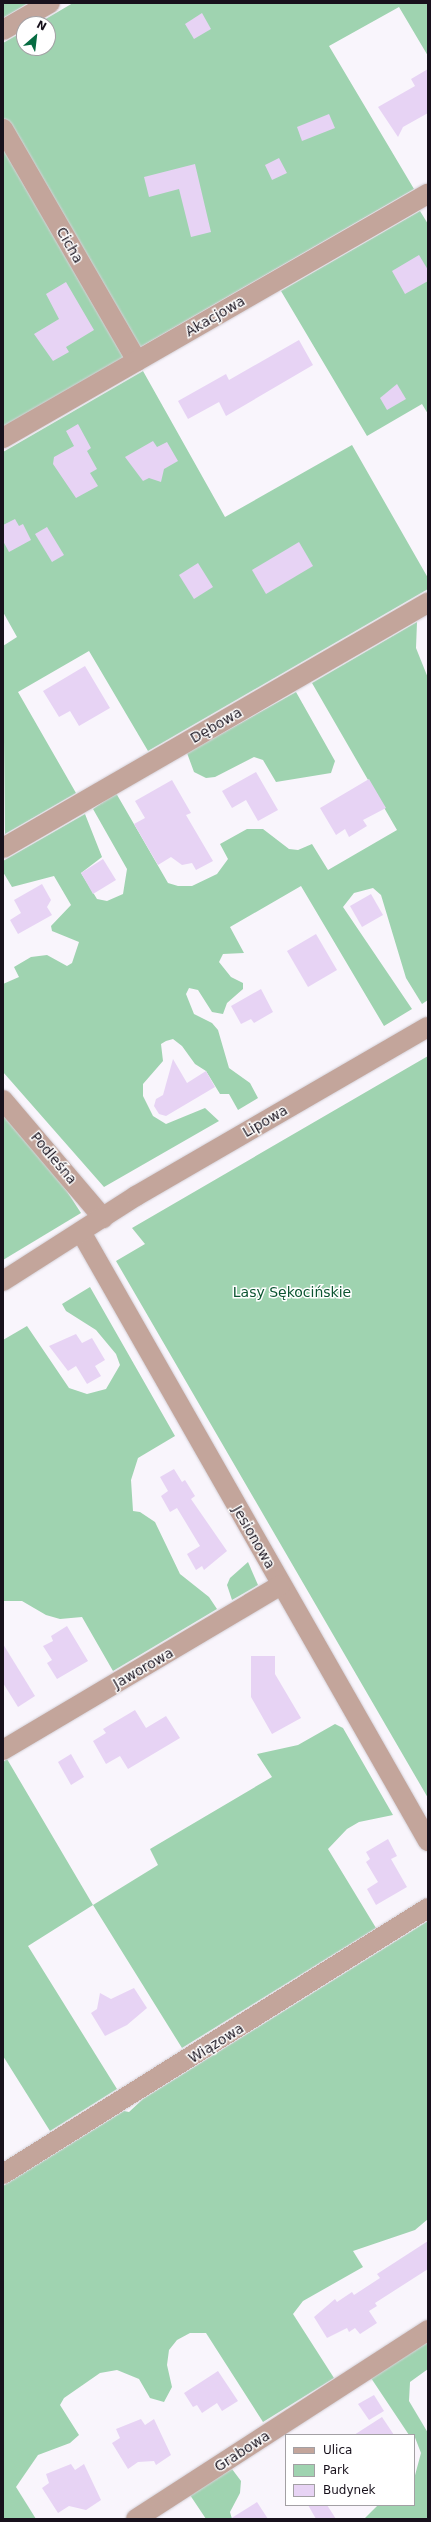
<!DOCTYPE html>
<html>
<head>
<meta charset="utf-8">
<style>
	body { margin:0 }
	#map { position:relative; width:431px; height:2522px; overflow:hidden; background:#f9f5fc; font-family:"DejaVu Sans",sans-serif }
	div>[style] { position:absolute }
	.green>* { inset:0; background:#9fd3b0 }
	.building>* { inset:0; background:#e7d3f4 }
	.roads { filter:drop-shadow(0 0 1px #d5d1d8) drop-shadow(0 0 1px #d5d1d8) }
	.minor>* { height:20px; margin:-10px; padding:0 10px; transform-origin:10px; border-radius:10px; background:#c3a59b }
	span { translate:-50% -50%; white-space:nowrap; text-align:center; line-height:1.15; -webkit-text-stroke:3px #fff; paint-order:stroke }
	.street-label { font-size:14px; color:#18111c }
	.park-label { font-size:14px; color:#0b5430 }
	.frame { position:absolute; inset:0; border:4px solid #18111c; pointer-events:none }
	.legend { position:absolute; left:285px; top:2434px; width:130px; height:72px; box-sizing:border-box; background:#fff; border:1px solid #a3a0a4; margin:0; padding:5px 7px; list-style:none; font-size:12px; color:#18111c }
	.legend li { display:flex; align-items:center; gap:8px; height:20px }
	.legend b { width:20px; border:1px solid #a3a0a4 }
	.north { position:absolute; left:16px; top:16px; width:40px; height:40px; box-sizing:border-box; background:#fff; border:1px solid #a3a0a4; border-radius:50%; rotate:28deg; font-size:11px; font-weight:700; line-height:16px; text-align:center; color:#18111c }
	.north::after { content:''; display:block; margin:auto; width:14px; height:18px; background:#066c42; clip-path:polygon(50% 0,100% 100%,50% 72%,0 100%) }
</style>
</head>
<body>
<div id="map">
	<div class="green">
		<div style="clip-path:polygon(3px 3px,28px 3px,3px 18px)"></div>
		<div style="clip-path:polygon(73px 3px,428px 3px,428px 56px,399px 7px,329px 46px,414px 189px,137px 349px,3px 118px,3px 43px,24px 31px,24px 48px,48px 48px,48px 24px,37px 24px)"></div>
		<div style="clip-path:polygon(3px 145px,129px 355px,3px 427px)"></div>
		<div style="clip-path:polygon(420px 211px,428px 224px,428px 414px,422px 404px,367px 436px,281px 291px)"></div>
		<div style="clip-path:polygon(143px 371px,225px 517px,352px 445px,428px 578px,428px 589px,148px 751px,89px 651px,18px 692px,76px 793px,5px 834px,3px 646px,17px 637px,3px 612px,3px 452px)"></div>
		<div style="clip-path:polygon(417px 622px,416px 648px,428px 678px,428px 1000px,422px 1004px,406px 978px,381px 895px,373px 888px,354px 893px,343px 907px,412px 1009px,384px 1026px,301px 886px,230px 927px,244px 953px,223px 954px,219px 962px,231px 977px,243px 983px,243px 989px,227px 1003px,223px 1014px,212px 1012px,198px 990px,189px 988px,186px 994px,194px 1014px,212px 1023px,218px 1030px,229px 1068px,250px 1083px,258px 1098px,238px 1110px,229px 1094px,220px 1094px,206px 1071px,195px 1064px,182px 1046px,173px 1039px,166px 1041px,161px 1044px,163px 1061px,143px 1084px,143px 1096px,153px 1116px,166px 1124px,205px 1108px,219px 1121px,104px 1187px,3px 1072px,3px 984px,19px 977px,14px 967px,31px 957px,47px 955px,67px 966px,72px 963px,79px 942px,52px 931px,51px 926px,71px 905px,54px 876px,12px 887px,3px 872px,3px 861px,85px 814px,102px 857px,81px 873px,97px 899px,107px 901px,123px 894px,127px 869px,93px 809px,116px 793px,168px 883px,178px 886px,192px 886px,217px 874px,228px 859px,220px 844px,247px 829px,263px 829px,289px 849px,298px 850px,312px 844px,328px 870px,397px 830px,312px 683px)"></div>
		<div style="clip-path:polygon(296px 692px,335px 761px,331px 773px,276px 782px,263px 760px,254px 757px,215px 777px,206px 778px,194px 772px,187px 753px)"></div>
		<div style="clip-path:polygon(428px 1056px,428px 1798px,116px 1261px,145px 1244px,132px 1228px)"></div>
		<div style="clip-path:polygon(3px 1115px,55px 1173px,81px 1213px,3px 1260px)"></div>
		<div style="clip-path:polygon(90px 1287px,175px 1436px,138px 1458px,131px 1480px,133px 1511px,140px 1512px,155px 1522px,180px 1574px,209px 1597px,217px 1609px,113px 1671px,82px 1617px,60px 1619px,46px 1615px,22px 1601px,3px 1601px,3px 1340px,27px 1326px,69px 1388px,87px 1394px,106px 1389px,120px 1365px,116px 1354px,96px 1330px,66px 1311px,62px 1304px)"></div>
		<div style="clip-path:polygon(248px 1562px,258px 1585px,232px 1600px,227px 1585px,230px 1578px)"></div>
		<div style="clip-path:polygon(335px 1724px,343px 1728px,393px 1815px,359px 1822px,347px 1829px,328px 1849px,376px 1928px,182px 2048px,93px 1905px,28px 1946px,117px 2089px,50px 2131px,3px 2056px,3px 1762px,7px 1759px,93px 1905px,158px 1865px,150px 1849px,272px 1777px,257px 1754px,298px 1745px)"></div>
		<div style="clip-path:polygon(428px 1921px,428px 2219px,415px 2230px,353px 2251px,363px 2267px,303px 2301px,293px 2314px,334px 2378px,263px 2422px,206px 2333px,190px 2333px,177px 2340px,169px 2350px,167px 2365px,172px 2387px,164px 2402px,150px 2398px,139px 2379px,117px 2370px,100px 2373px,64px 2398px,60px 2405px,79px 2435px,70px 2443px,38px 2455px,16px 2487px,36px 2519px,3px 2519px,3px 2186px,124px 2111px,129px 2112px,143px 2099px)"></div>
		<div style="clip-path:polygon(428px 2342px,428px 2369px,410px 2382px,409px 2401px,428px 2433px,428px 2519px,364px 2519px,378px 2505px,414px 2505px,414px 2479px,421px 2453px,414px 2435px,409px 2435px,371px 2378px)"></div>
		<div style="clip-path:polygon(232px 2469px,241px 2481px,240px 2493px,230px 2512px,232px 2519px,206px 2519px,190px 2495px)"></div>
	</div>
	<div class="building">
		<div style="clip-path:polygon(202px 13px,211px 29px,194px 39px,185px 24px)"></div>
		<div style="clip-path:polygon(428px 69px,428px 113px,403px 127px,398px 137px,378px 107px,415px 86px,411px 79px)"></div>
		<div style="clip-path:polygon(329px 114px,335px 128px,302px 141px,297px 127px)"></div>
		<div style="clip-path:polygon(279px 158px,287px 173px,272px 180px,265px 165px)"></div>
		<div style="clip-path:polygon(195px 164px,211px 232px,191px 237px,179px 189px,149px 197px,144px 177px)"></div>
		<div style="clip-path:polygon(419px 255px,428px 270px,428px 281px,405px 294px,392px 271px)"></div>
		<div style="clip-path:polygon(66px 282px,94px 330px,66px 347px,69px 352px,53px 361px,34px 334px,59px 319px,46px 294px)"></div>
		<div style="clip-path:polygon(299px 340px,313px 365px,226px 416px,219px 402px,188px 419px,178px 401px,226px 374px,229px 380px)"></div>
		<div style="clip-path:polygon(397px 384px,406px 399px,387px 410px,380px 398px)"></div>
		<div style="clip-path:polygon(78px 424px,91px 448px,87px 451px,97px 469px,90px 473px,98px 486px,76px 498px,53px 464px,54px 457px,74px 446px,66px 431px)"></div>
		<div style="clip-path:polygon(153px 441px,157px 447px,167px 442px,178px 461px,164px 469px,161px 482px,149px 478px,143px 481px,125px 457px)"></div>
		<div style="clip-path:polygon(15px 519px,19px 526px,23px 524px,31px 540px,9px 552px,3px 541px,3px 525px)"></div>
		<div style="clip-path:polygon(47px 527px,64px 555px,52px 562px,35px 534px)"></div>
		<div style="clip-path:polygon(299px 542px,313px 566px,266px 594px,252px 570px)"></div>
		<div style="clip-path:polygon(198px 563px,213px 587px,194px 599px,179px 575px)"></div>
		<div style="clip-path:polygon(85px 666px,110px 708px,79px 726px,70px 711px,59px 717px,43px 691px)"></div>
		<div style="clip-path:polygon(256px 772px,278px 810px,258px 821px,246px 800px,232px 808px,222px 791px)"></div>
		<div style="clip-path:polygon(369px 779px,386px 808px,363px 820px,367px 826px,349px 837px,345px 829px,336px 835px,320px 808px)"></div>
		<div style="clip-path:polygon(172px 780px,191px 813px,186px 815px,213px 861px,196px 870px,192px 863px,182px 865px,171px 857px,158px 865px,134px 824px,145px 818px,135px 801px)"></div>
		<div style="clip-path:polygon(103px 859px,116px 880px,93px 894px,81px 873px)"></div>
		<div style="clip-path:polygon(42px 884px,51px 900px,47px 907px,52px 915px,18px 934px,10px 920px,21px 913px,14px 900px)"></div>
		<div style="clip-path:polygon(371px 894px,383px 915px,362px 927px,350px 906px)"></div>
		<div style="clip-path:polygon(316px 934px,337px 970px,308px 987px,287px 951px)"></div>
		<div style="clip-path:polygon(261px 989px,273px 1012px,254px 1023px,251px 1019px,241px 1024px,231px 1006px)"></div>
		<div style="clip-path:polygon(173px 1059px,187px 1083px,206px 1071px,215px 1087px,166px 1116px,159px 1114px,154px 1106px,156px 1099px,163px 1095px)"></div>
		<div style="clip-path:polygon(76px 1334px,82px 1343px,92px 1338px,105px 1360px,95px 1366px,101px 1376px,87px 1384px,76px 1366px,68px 1371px,49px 1346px)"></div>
		<div style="clip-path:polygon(174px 1469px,182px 1482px,185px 1480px,195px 1496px,191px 1499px,227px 1551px,204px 1570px,202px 1566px,196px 1570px,187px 1554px,200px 1546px,177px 1508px,170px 1512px,161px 1496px,168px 1491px,160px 1477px)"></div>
		<div style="clip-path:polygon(67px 1626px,88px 1661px,57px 1679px,47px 1663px,52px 1660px,43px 1646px,53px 1641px,51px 1636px)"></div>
		<div style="clip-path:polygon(3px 1644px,35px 1696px,18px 1707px,3px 1683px)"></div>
		<div style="clip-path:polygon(251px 1656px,275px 1656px,275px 1674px,301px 1718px,272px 1734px,251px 1697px)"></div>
		<div style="clip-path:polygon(135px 1710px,146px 1728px,166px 1716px,180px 1738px,128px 1769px,120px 1756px,106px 1764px,93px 1741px,106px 1733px,103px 1729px)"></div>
		<div style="clip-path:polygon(71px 1754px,84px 1777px,71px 1785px,58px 1762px)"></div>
		<div style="clip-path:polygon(388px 1839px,397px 1856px,391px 1859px,407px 1887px,376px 1905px,367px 1889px,378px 1882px,366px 1862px,370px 1859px,366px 1852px)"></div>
		<div style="clip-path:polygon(134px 1988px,147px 2008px,127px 2025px,105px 2036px,91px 2013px,97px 2009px,100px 1993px,111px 1999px)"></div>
		<div style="clip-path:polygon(428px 2241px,428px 2269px,375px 2303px,377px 2306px,369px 2311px,377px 2323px,360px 2334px,355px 2328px,349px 2332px,347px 2328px,327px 2338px,314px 2317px,335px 2299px,337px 2302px,352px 2292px,354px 2295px,380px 2278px,377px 2274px)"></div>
		<div style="clip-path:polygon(218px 2371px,238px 2401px,222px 2411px,217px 2403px,202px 2413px,197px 2405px,193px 2407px,184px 2393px)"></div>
		<div style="clip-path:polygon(374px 2395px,384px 2411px,369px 2420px,358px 2404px)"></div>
		<div style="clip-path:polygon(382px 2417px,394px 2435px,354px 2435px)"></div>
		<div style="clip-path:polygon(141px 2419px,145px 2425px,154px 2419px,171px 2455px,156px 2465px,154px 2461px,138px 2462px,128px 2469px,112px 2443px,120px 2438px,116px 2429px)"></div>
		<div style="clip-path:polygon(71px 2464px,75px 2470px,84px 2464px,101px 2500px,86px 2510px,69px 2506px,58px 2513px,42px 2488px,49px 2483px,46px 2474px)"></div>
		<div style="clip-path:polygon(257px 2502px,268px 2519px,230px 2519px)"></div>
		<div style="clip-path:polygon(308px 2505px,327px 2505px,336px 2519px,316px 2519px)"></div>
	</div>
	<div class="roads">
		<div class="minor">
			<div style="left:3px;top:30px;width:54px;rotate:-29.9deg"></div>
			<div style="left:3px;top:129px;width:268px;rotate:60deg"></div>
			<div style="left:3px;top:438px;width:490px;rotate:-29.9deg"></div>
			<div style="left:3px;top:848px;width:491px;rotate:-30deg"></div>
			<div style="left:3px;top:1100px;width:155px;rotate:49.7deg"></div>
			<div style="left:81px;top:1232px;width:701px;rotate:60.33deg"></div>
			<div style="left:3px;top:1281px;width:158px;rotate:-32.6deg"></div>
			<div style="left:136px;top:1196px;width:337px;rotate:-30.1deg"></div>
			<div style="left:3px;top:1750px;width:323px;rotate:-30.7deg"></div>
			<div style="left:3px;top:2174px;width:501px;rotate:-32.04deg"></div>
			<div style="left:136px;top:2519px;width:348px;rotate:-32.9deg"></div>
		</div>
	</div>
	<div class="street-label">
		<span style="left:70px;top:245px;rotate:60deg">Cicha</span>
		<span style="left:215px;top:316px;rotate:-30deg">Akacjowa</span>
		<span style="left:216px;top:725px;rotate:-30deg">Dębowa</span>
		<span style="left:265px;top:1121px;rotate:-30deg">Lipowa</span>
		<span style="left:54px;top:1158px;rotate:50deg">Podleśna</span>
		<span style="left:254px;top:1537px;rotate:60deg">Jesionowa</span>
		<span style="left:143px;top:1668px;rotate:-30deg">Jaworowa</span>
		<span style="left:216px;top:2043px;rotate:-32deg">Wiązowa</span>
		<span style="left:242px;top:2451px;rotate:-33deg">Grabowa</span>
	</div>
	<div class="park-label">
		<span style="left:292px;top:1292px">Lasy Sękocińskie</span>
	</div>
	<div class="frame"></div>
	<ul class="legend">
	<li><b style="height:5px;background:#c3a59b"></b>Ulica</li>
	<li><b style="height:11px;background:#9fd3b0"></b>Park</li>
	<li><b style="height:11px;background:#e7d3f4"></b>Budynek</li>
	</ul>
	<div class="north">N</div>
</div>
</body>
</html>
